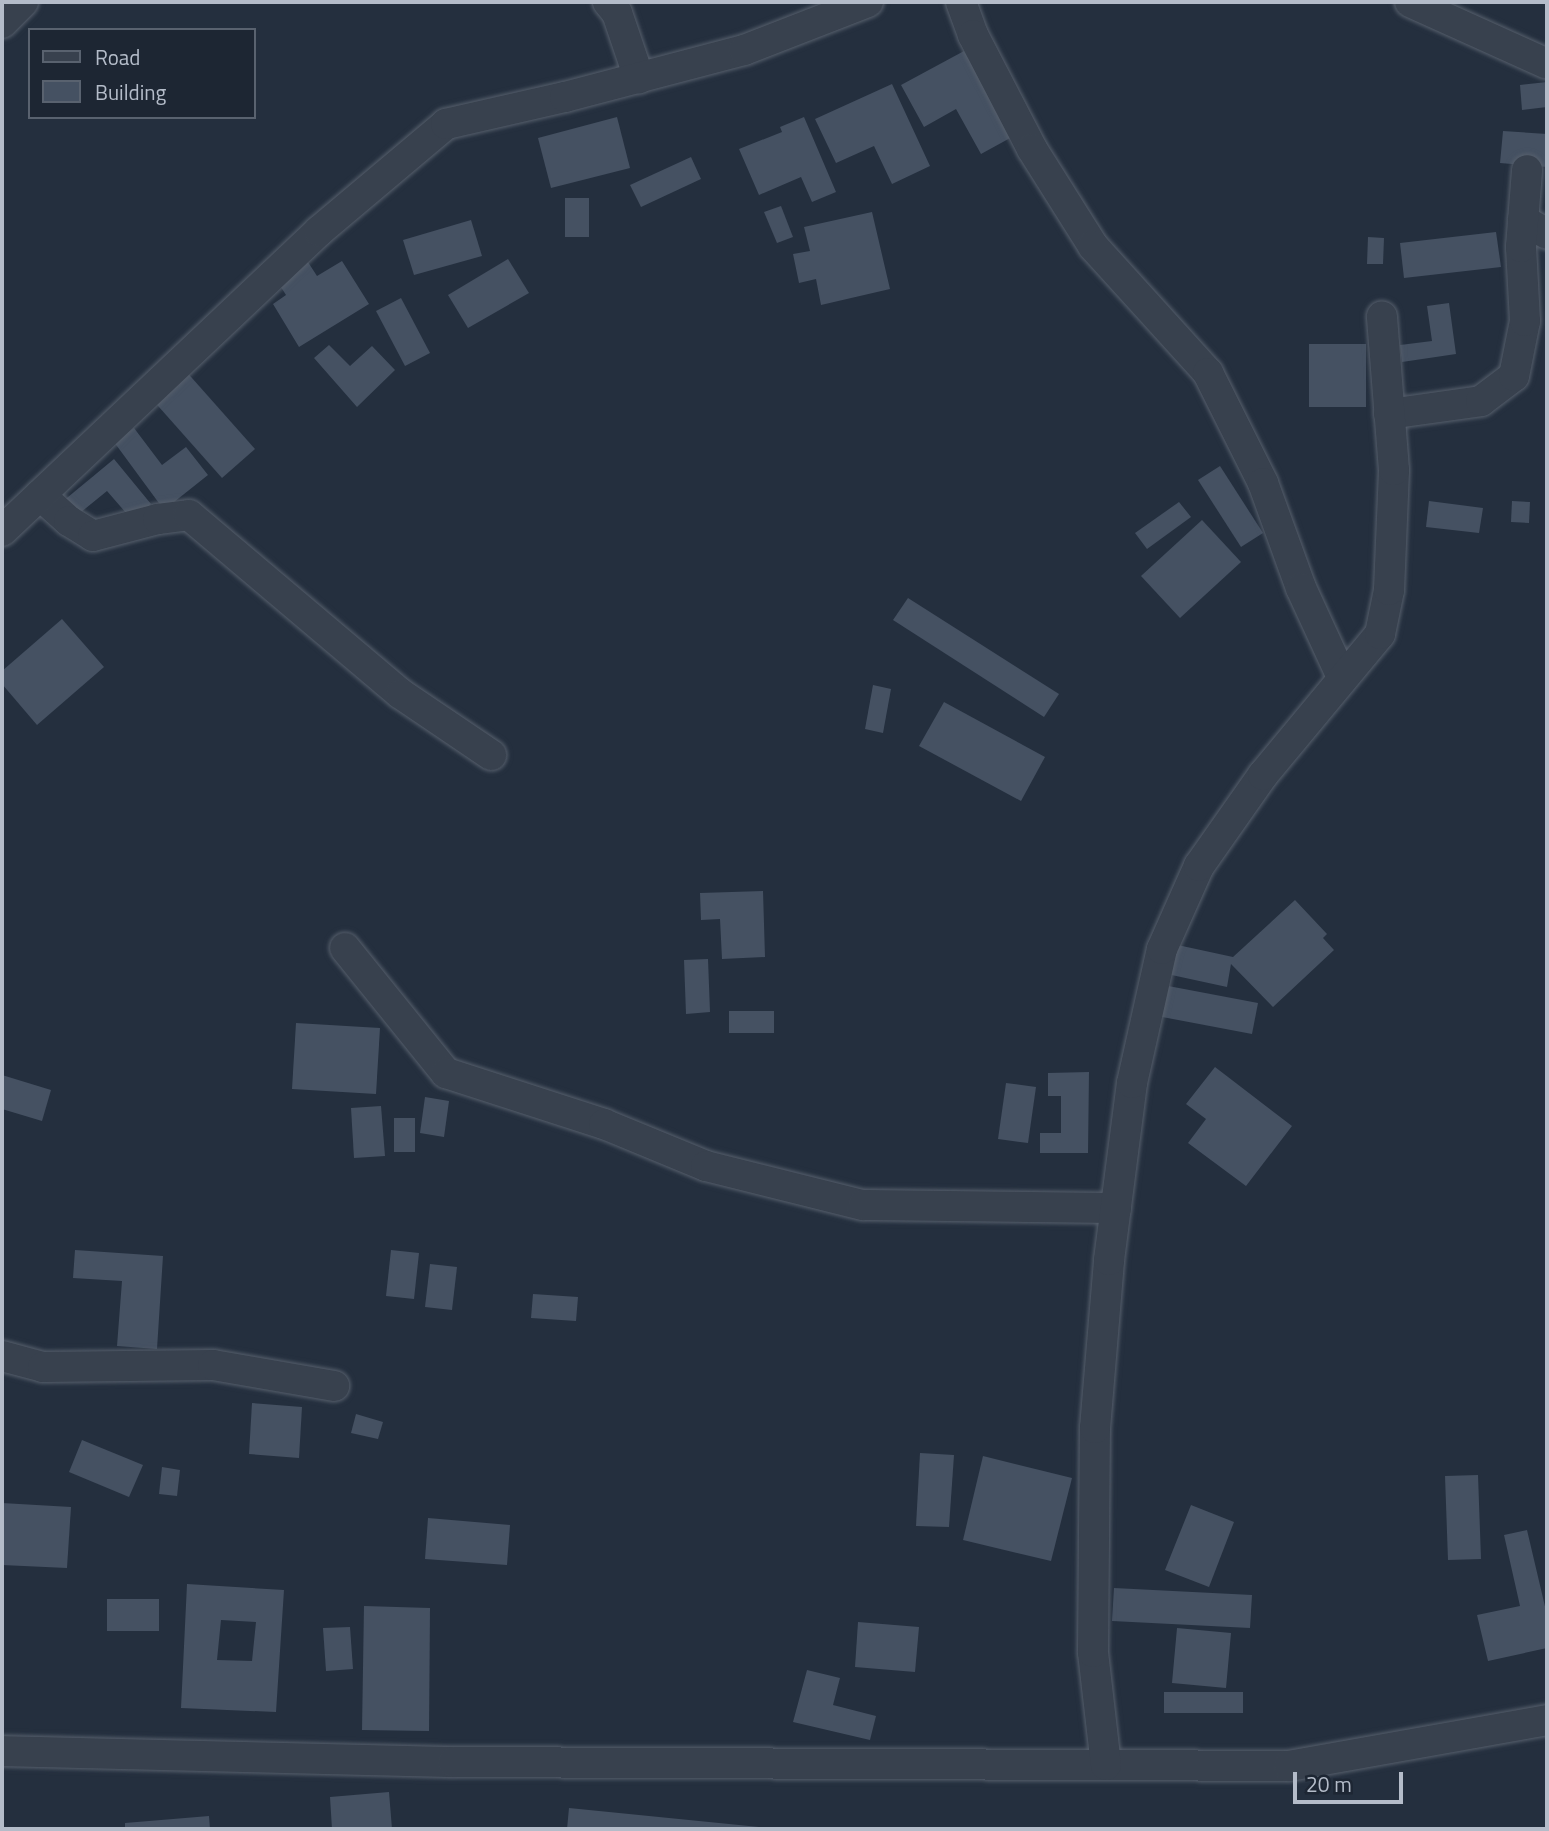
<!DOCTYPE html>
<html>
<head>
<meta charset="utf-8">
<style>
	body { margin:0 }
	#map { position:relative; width:1549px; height:1831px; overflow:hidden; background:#242f3e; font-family:"Titillium Web",sans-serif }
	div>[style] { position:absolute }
	.building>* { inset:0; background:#455162 }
	.roads { filter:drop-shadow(0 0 2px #565f6c) drop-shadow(0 0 2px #565f6c) }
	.minor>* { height:30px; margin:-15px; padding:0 15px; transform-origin:15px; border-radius:15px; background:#38414e }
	span { translate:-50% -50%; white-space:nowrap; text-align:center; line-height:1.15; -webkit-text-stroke:5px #1d2633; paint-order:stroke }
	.frame { position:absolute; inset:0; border:4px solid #b4bcc9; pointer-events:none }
	.legend { position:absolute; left:28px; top:28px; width:228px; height:91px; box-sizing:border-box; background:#1d2633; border:2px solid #59626f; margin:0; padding:9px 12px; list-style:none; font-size:21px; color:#b4bcc9 }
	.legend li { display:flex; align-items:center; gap:14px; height:35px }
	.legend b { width:35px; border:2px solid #59626f }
	.scale { position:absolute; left:1293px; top:1772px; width:110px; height:32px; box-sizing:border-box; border:4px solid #b4bcc9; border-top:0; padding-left:9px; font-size:21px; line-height:24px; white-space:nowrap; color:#b4bcc9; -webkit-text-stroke:5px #1d2633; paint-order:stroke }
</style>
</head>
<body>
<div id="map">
	<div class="building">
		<div style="clip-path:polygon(964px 51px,1012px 137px,981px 154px,956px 109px,924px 127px,901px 85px)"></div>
		<div style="clip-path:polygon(1547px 82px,1547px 107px,1522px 110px,1520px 85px)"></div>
		<div style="clip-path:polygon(892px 84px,930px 166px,892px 184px,874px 146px,836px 163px,815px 119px)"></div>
		<div style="clip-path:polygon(617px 117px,630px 168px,551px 188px,538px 138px)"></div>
		<div style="clip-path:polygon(804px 117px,836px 192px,812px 202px,801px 177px,759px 195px,739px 149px,782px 132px,780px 127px)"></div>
		<div style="clip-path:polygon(1503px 131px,1547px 134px,1547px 167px,1500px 163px)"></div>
		<div style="clip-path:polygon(691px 157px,701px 179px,641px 207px,630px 185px)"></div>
		<div style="clip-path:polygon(565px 198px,589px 198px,589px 237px,565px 237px)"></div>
		<div style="clip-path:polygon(781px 206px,793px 237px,777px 243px,764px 212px)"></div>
		<div style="clip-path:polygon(872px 212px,890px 289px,821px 305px,816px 279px,799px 283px,793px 254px,810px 251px,804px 227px)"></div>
		<div style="clip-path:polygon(471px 220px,482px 256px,414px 275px,403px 240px)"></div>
		<div style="clip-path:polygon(1496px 232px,1501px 267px,1404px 278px,1400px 243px)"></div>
		<div style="clip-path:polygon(1368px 237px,1384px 238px,1383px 264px,1367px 264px)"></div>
		<div style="clip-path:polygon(306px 259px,317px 276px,342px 261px,369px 304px,299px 347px,273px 304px,286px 295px,275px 278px)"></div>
		<div style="clip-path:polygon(508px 259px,529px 293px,468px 328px,448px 295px)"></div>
		<div style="clip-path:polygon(401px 298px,430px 353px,405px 366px,376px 311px)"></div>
		<div style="clip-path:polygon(1449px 303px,1456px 354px,1402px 362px,1400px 345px,1432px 341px,1427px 306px)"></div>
		<div style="clip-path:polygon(1309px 344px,1366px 344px,1366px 407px,1309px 407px)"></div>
		<div style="clip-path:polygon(329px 345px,350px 366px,372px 346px,395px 370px,357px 407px,314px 358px)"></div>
		<div style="clip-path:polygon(184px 369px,255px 449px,222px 478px,151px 398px)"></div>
		<div style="clip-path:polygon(134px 428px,162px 465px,186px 447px,208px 475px,164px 510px,114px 442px)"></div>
		<div style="clip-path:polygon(114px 459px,151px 504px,133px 521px,107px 491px,75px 517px,62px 502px)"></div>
		<div style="clip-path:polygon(1220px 466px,1263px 533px,1241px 547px,1198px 480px)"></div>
		<div style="clip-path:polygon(1429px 501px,1483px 508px,1479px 533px,1426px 527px)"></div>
		<div style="clip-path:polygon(1512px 501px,1530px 502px,1529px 523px,1511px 522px)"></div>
		<div style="clip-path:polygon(1179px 502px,1191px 517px,1147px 549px,1135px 533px)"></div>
		<div style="clip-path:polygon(1202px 520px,1241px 562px,1180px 618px,1141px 576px)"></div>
		<div style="clip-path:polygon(908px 598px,1059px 694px,1044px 717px,893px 620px)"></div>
		<div style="clip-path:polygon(62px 619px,104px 667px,37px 725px,2px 684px,2px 671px)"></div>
		<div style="clip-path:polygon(873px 685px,891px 689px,883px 733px,865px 729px)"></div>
		<div style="clip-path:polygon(944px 702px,1045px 757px,1021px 801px,919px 746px)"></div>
		<div style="clip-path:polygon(763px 891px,765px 957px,722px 959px,720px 919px,701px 920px,700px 893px)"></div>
		<div style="clip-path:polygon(1295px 900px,1327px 934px,1323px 938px,1334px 950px,1273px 1007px,1231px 964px,1227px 987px,1167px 974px,1173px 944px,1233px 957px)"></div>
		<div style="clip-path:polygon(708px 959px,710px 1012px,686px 1014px,684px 960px)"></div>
		<div style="clip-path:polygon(1163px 985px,1258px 1003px,1252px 1034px,1157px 1016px)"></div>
		<div style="clip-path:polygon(729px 1011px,774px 1011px,774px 1033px,729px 1033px)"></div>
		<div style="clip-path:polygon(296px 1023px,380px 1028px,376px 1094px,292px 1089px)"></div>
		<div style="clip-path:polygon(1215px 1067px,1292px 1126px,1246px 1186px,1188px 1143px,1206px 1119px,1186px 1104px)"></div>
		<div style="clip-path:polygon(1089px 1072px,1088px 1153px,1040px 1153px,1040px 1133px,1061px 1133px,1061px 1096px,1048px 1096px,1048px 1073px)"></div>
		<div style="clip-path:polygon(2px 1075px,51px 1090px,42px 1121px,2px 1109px)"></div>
		<div style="clip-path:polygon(1006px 1083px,1036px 1087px,1028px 1143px,998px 1139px)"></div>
		<div style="clip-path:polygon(425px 1097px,449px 1101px,444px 1137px,420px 1133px)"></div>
		<div style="clip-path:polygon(381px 1106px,385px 1156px,354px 1158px,351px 1108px)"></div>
		<div style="clip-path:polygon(394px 1118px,415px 1118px,415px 1152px,394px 1152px)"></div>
		<div style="clip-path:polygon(75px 1250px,163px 1256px,157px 1349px,117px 1346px,122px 1281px,73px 1278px)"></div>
		<div style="clip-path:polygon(391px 1250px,419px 1253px,414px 1299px,386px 1296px)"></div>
		<div style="clip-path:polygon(430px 1264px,457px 1267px,452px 1310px,425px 1307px)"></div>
		<div style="clip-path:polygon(533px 1294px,578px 1297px,576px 1321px,531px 1318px)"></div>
		<div style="clip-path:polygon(252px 1403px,302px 1407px,299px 1458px,249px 1454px)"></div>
		<div style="clip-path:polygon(356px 1414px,383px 1422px,378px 1439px,351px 1433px)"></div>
		<div style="clip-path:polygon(82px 1440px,143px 1465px,129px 1497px,69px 1472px)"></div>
		<div style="clip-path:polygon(920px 1453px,954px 1455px,949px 1527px,916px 1526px)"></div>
		<div style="clip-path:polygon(983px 1456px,1072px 1478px,1051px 1561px,963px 1540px)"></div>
		<div style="clip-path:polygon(162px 1467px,180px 1470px,177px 1496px,159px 1494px)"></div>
		<div style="clip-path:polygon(1478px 1475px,1481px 1559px,1448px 1560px,1445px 1476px)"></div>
		<div style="clip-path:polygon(2px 1503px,71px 1507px,67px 1568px,2px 1565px)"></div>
		<div style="clip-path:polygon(1191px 1505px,1234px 1522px,1209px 1587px,1165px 1570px)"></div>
		<div style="clip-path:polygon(428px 1518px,510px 1525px,507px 1565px,425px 1559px)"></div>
		<div style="clip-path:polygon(1527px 1530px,1547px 1615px,1547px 1648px,1488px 1661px,1477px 1615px,1520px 1606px,1504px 1535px)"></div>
		<div style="clip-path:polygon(evenodd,187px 1584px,284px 1590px,276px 1712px,181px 1708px,187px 1584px,221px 1620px,256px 1622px,252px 1661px,217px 1660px,221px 1620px)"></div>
		<div style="clip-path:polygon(1114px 1588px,1252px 1595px,1250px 1628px,1112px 1621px)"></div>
		<div style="clip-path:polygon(107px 1599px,159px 1599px,159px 1631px,107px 1631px)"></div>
		<div style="clip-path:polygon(364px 1606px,430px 1608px,429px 1731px,362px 1730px)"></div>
		<div style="clip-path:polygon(858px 1622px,919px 1627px,915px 1672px,855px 1667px)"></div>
		<div style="clip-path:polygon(350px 1627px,353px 1669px,326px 1671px,323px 1628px)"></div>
		<div style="clip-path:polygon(1177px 1628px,1231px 1633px,1226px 1688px,1172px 1683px)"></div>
		<div style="clip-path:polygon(807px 1670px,840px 1678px,833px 1705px,876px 1716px,870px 1740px,793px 1722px)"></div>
		<div style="clip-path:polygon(1164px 1692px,1243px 1692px,1243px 1713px,1164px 1713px)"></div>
		<div style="clip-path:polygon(389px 1792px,392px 1829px,332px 1829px,330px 1797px)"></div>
		<div style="clip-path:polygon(569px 1808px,759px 1827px,758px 1829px,567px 1829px)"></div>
		<div style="clip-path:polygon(209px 1816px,210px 1829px,125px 1829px,125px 1823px)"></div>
	</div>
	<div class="roads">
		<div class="minor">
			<div style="left:608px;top:2px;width:14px;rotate:51deg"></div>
			<div style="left:617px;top:13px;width:69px;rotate:71.3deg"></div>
			<div style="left:961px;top:2px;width:35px;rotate:70deg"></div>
			<div style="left:973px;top:35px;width:128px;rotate:62.6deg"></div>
			<div style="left:1032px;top:149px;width:115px;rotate:57.8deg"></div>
			<div style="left:1093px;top:246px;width:171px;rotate:47.8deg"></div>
			<div style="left:1208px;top:373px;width:123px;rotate:63.4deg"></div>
			<div style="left:1263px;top:483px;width:112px;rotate:70.1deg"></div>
			<div style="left:1301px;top:588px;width:98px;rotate:65.3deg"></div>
			<div style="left:1410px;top:2px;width:150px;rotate:24.3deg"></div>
			<div style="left:2px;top:23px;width:30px;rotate:-45deg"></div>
			<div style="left:1523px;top:220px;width:28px;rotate:30deg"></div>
			<div style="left:1389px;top:414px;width:93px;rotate:-8deg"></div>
			<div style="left:1481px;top:401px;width:41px;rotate:-37.1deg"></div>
			<div style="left:1514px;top:376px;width:56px;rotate:-78.7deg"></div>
			<div style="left:1525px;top:321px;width:74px;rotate:-93.1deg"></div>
			<div style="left:1521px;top:247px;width:77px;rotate:-85.5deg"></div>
			<div style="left:40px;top:495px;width:39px;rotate:42deg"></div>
			<div style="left:69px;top:521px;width:28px;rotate:32deg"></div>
			<div style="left:93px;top:536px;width:67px;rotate:-14.7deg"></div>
			<div style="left:158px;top:519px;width:31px;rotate:-7deg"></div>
			<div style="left:189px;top:515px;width:277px;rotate:40.2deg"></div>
			<div style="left:401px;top:694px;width:109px;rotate:34.1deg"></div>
			<div style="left:2px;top:531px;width:436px;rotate:-43.4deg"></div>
			<div style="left:319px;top:231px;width:166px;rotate:-40.1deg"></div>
			<div style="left:446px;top:124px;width:122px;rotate:-12.8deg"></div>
			<div style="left:565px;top:97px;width:185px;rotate:-14.7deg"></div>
			<div style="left:744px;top:50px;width:133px;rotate:-21.2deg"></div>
			<div style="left:345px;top:948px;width:161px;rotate:51.1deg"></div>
			<div style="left:446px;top:1073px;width:166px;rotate:17.9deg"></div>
			<div style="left:604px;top:1124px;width:110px;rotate:22.4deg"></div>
			<div style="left:706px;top:1166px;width:162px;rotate:14deg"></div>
			<div style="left:863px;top:1205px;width:253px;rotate:0.7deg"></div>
			<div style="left:2px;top:1356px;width:42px;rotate:15deg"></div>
			<div style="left:43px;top:1367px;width:170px;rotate:-0.7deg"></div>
			<div style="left:213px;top:1365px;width:123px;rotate:9.8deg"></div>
			<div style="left:2px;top:1751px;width:451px;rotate:1.4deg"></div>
			<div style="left:453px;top:1762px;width:836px;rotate:0.27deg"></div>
			<div style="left:1289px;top:1766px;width:262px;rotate:-10.1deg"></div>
			<div style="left:1106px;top:1765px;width:114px;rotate:-96.6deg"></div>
			<div style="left:1093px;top:1652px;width:224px;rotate:-89.5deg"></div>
			<div style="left:1095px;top:1428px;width:169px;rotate:-85.2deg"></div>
			<div style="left:1109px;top:1260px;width:178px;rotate:-82.6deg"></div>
			<div style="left:1132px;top:1083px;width:137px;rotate:-77.4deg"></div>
			<div style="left:1162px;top:949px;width:91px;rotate:-66deg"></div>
			<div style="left:1199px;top:866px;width:111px;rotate:-54.9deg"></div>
			<div style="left:1263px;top:775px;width:183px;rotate:-50.3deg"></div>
			<div style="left:1380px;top:634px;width:45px;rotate:-78.4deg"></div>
			<div style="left:1389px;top:590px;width:120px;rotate:-87.6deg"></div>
			<div style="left:1394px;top:470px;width:154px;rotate:-94.5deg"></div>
		</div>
	</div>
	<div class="frame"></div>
	<ul class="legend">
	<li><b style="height:9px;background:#38414e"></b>Road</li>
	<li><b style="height:19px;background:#455162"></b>Building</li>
	</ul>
	<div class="scale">20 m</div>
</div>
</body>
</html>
